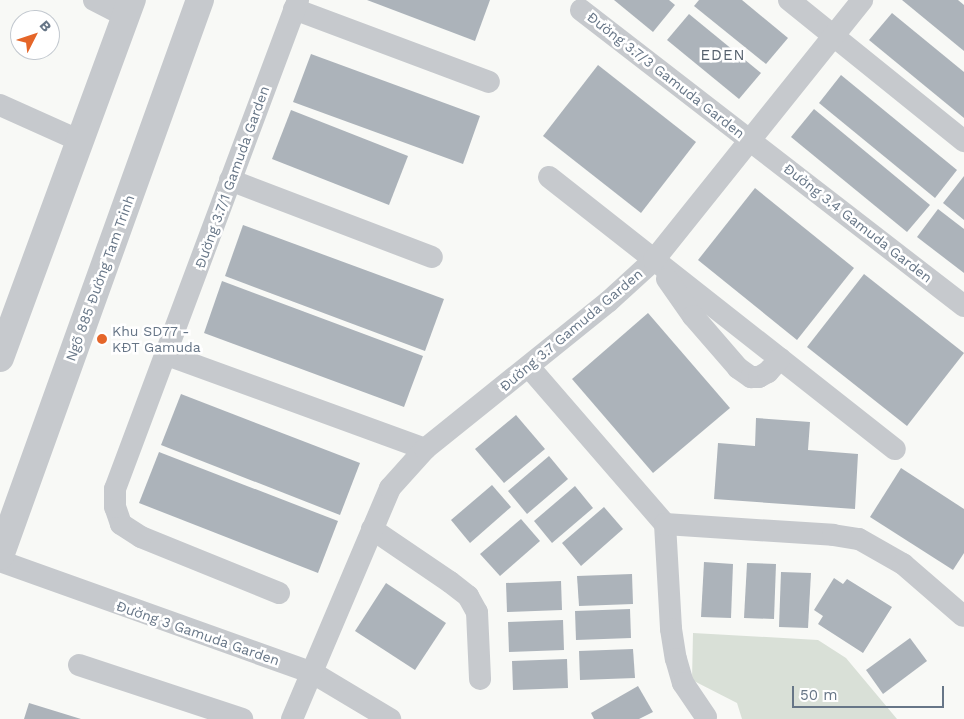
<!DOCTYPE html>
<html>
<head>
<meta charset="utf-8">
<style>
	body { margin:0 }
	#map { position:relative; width:964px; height:719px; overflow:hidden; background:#f8f9f6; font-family:"Work Sans",sans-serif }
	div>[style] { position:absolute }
	.green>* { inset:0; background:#d9e0d7 }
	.building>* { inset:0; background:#acb3ba }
	.minor>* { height:22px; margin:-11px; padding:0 11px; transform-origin:11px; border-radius:11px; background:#c6c9cd }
	.tertiary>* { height:28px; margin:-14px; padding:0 14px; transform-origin:14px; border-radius:14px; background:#c6c9cd }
	.dots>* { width:14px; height:14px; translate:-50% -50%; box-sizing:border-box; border:2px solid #fff; border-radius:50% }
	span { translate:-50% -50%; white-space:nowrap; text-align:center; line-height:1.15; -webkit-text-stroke:5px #fff; paint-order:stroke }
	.street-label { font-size:14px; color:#677687 }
	.poi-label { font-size:14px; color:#677687 }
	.left { translate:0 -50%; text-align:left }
	.neighbourhood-label { font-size:15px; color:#55606c; letter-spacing:1px }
	.north { position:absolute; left:10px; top:10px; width:50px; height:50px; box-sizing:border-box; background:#fff; border:1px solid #c2c8cf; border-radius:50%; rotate:49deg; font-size:14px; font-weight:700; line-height:20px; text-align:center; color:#677687 }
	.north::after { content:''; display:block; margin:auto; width:18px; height:22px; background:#e56629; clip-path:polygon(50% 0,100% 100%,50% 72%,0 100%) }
	.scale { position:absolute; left:792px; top:686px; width:152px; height:22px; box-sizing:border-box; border:2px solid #677687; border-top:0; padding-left:6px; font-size:15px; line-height:18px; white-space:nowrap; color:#677687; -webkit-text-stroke:4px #fff; paint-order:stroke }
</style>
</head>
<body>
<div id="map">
	<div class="green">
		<div style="clip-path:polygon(693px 633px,818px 640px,846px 658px,897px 719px,742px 719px,737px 703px,692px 680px)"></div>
	</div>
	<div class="building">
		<div style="clip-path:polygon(367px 0,490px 0,475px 41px)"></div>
		<div style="clip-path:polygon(614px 0,669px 0,675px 5px,653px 32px)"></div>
		<div style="clip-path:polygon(699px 0,742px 0,788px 38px,766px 64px,694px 6px)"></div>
		<div style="clip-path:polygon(902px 0,958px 0,964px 5px,964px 51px)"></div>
		<div style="clip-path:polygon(892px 13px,964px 72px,964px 118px,869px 40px)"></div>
		<div style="clip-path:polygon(689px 14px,761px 73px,739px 99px,667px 40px)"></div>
		<div style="clip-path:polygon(311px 54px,480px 116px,463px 164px,293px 102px)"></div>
		<div style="clip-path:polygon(598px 65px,696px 142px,641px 213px,543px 136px)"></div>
		<div style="clip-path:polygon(841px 75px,957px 170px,935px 198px,819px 103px)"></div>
		<div style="clip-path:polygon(814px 109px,930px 205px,907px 232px,791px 137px)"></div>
		<div style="clip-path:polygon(291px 110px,408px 156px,389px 205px,272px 159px)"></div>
		<div style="clip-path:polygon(964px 176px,964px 220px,943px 203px)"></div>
		<div style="clip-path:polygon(755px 188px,854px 268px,797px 340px,698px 260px)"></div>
		<div style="clip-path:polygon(938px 209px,964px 229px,964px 273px,917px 237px)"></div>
		<div style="clip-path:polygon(243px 225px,444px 299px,425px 351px,225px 276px)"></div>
		<div style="clip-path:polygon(864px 274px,964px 353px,907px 426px,807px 347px)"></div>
		<div style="clip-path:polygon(222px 281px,423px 356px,404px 407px,204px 333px)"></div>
		<div style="clip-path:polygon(648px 313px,730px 408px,653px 473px,572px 379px)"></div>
		<div style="clip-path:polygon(181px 394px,360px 463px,340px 515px,161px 445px)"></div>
		<div style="clip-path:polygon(516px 415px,545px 449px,504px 483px,475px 449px)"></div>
		<div style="clip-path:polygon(756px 418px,810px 422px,808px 450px,858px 454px,855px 509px,714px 499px,718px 443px,755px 446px)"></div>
		<div style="clip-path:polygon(159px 452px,338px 521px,318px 573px,139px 503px)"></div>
		<div style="clip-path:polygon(549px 456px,568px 479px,527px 514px,508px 491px)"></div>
		<div style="clip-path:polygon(901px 468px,964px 509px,964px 553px,953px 570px,870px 517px)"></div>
		<div style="clip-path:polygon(492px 485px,511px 507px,470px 543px,451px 520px)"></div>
		<div style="clip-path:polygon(575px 486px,593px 508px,552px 543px,534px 521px)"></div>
		<div style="clip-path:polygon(604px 507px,623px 529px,581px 566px,562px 543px)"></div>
		<div style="clip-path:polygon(521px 519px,540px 541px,500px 576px,480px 554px)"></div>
		<div style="clip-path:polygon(704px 562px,733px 564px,731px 618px,701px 617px)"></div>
		<div style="clip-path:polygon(747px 563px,776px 564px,774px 619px,744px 618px)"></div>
		<div style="clip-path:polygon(781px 572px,811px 573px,808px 628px,779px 627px)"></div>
		<div style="clip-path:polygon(632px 574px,633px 604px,579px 606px,577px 576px)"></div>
		<div style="clip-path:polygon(834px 578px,843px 584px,847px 579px,892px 607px,863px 653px,818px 624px,823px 616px,814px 610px)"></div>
		<div style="clip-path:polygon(561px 581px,562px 610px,507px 612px,506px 583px)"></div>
		<div style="clip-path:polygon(386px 583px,446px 623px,415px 670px,355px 631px)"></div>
		<div style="clip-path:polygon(630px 609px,631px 638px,576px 640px,575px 611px)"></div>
		<div style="clip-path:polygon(563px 620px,564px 650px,509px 652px,508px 622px)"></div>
		<div style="clip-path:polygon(910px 638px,927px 661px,883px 694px,866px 670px)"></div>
		<div style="clip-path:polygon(633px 649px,635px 678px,580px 680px,579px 651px)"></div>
		<div style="clip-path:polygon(567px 659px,568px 688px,513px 690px,512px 661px)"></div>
		<div style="clip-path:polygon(638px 686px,653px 712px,639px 719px,594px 719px,591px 713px)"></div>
		<div style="clip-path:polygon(29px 703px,81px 719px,24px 719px)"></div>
	</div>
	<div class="minor">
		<div style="left:94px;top:0;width:36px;rotate:27deg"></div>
		<div style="left:789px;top:0;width:225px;rotate:38.9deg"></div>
		<div style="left:294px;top:9px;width:208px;rotate:20.5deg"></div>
		<div style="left:581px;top:10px;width:484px;rotate:37.7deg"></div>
		<div style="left:0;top:105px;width:88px;rotate:24.2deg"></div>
		<div style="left:549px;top:177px;width:440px;rotate:38.2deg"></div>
		<div style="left:230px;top:180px;width:216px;rotate:20.9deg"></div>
		<div style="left:667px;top:279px;width:45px;rotate:54.9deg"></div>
		<div style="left:693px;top:316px;width:69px;rotate:49.1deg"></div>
		<div style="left:738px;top:368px;width:16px;rotate:35deg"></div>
		<div style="left:751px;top:377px;width:8px"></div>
		<div style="left:759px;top:377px;width:10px;rotate:-29deg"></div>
		<div style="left:768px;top:372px;width:18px;rotate:-49deg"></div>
		<div style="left:167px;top:355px;width:275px;rotate:20deg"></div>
		<div style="left:529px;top:367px;width:208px;rotate:49.1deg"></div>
		<div style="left:665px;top:524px;width:105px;rotate:86.7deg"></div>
		<div style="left:671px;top:629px;width:30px;rotate:81deg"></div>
		<div style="left:676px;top:659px;width:25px;rotate:74deg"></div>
		<div style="left:683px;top:683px;width:41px;rotate:55.9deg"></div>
		<div style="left:665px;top:524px;width:168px;rotate:3.7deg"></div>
		<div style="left:833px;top:535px;width:26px;rotate:9deg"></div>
		<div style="left:859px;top:539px;width:51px;rotate:29.6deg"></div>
		<div style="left:903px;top:564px;width:79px;rotate:40.9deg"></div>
		<div style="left:372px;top:529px;width:94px;rotate:34.2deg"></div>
		<div style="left:450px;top:582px;width:23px;rotate:38deg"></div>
		<div style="left:468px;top:596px;width:18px;rotate:61deg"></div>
		<div style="left:477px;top:612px;width:67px;rotate:87.4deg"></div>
		<div style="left:0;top:561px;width:332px;rotate:19.7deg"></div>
		<div style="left:313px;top:673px;width:90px;rotate:30.9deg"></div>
		<div style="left:279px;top:593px;width:149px;rotate:-157.9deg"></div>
		<div style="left:141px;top:537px;width:24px;rotate:-147deg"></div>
		<div style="left:121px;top:524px;width:18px;rotate:-109deg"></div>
		<div style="left:115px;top:507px;width:18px;rotate:-90deg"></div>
		<div style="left:115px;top:489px;width:522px;rotate:-69.48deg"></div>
		<div style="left:79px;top:665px;width:172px;rotate:18.3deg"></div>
		<div style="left:292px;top:719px;width:251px;rotate:-67deg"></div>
		<div style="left:390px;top:488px;width:52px;rotate:-48.1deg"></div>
		<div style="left:425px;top:449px;width:235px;rotate:-38.8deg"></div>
		<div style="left:608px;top:302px;width:62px;rotate:-42.4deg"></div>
		<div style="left:654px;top:260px;width:333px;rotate:-51.3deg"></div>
	</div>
	<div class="tertiary">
		<div style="left:0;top:358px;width:382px;rotate:-69.8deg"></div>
		<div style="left:0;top:556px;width:591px;rotate:-70.22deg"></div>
	</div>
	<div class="dots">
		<div style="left:102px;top:339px;background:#e56629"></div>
	</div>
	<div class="street-label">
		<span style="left:666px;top:75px;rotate:38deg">Đường 3.7/3 Gamuda Garden</span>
		<span style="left:232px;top:177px;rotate:-70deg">Đường 3.7/1 Gamuda Garden</span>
		<span style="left:858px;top:223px;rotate:38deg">Đường 3.4 Gamuda Garden</span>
		<span style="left:100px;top:278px;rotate:-70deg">Ngõ 885 Đường Tam Trinh</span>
		<span style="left:571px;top:330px;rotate:-40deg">Đường 3.7 Gamuda Garden</span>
		<span style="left:198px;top:633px;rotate:19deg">Đường 3 Gamuda Garden</span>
	</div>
	<div class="poi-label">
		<span class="left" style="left:112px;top:339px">Khu SD77 -<br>KĐT Gamuda</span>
	</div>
	<div class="neighbourhood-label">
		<span style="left:723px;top:56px">EDEN</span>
	</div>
	<div class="north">B</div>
	<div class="scale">50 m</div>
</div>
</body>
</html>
